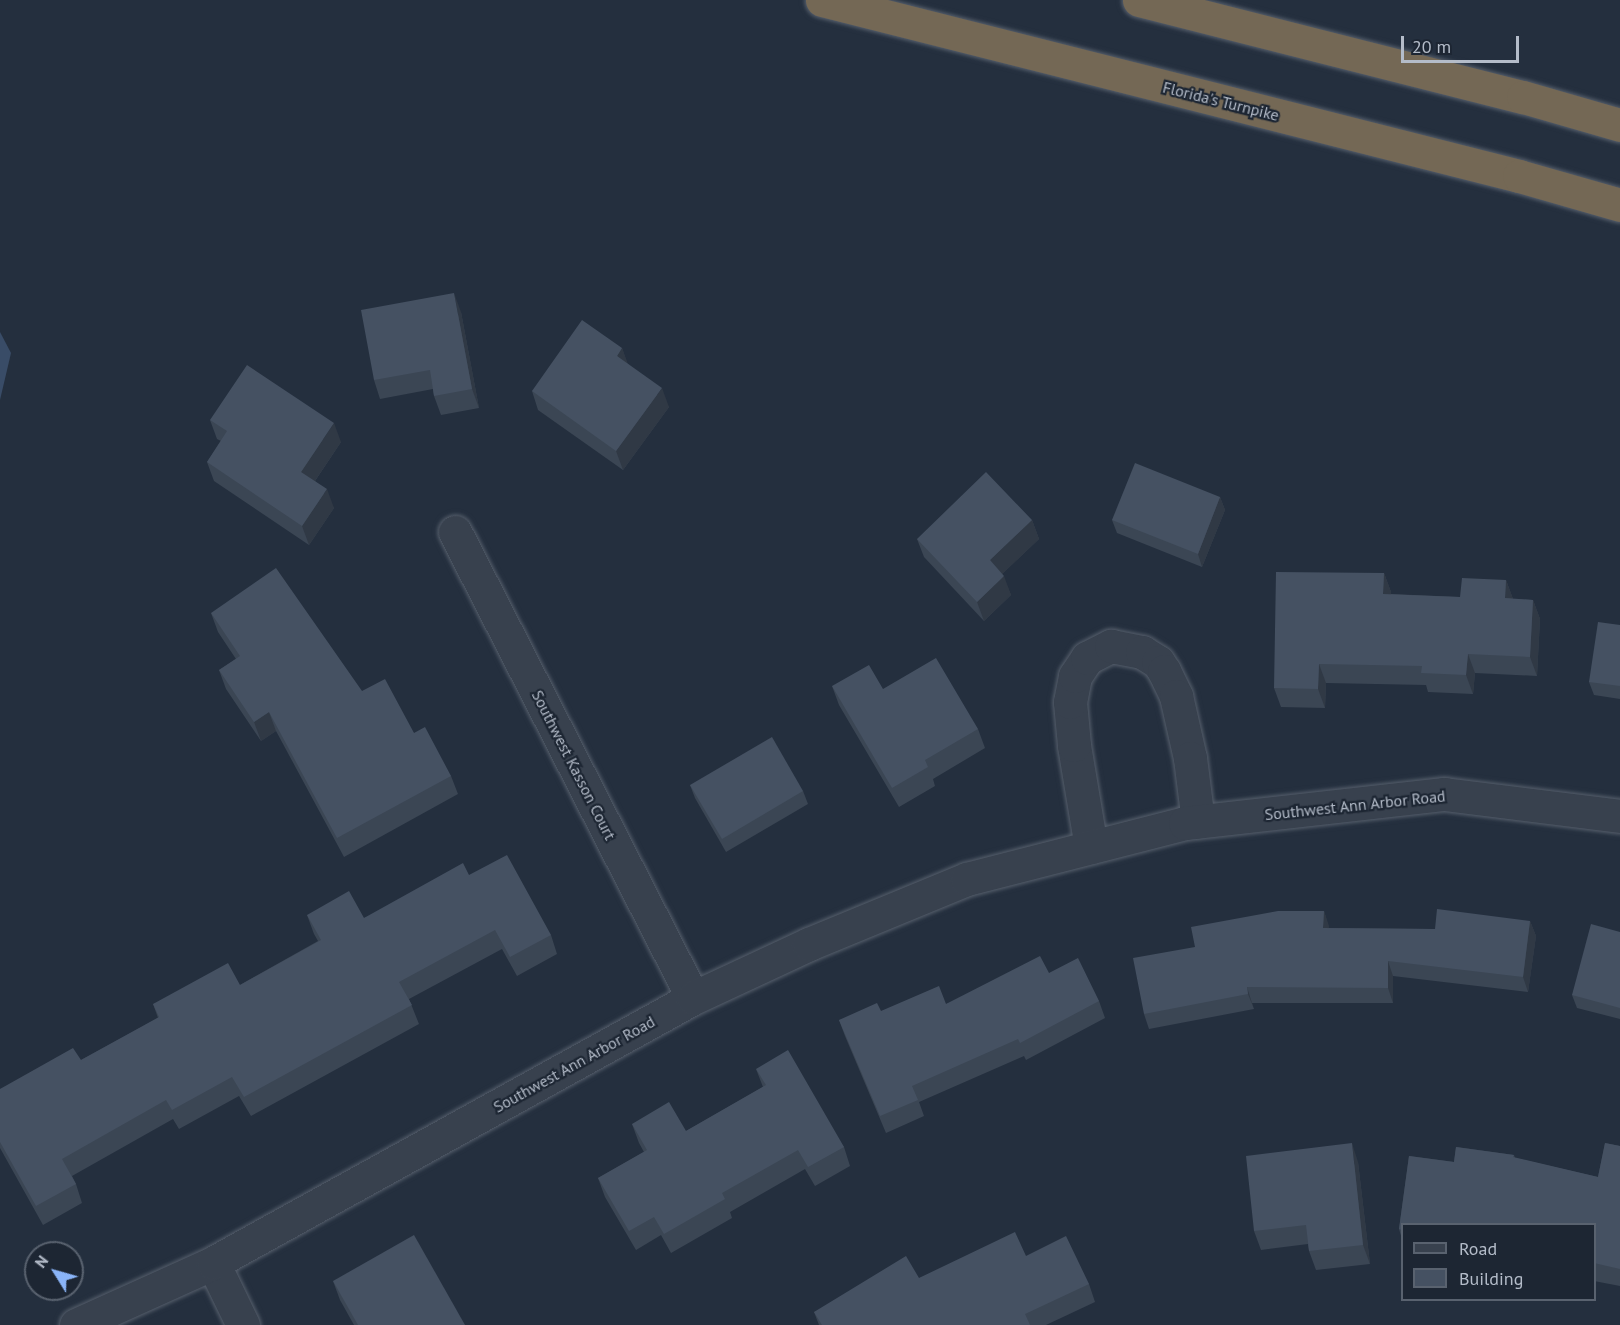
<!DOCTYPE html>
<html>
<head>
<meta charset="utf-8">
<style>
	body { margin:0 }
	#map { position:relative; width:1620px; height:1325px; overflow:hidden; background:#242f3e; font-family:"PT Sans",sans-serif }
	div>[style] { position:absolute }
	.water>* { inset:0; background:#394c67 }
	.roads { filter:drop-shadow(0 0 2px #565f6c) drop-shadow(0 0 2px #565f6c) }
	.street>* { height:33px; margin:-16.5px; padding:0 16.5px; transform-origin:16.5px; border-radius:16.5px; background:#38414e }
	.highway>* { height:33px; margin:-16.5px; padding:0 16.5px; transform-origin:16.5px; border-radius:16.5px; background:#746855 }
	.wall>* { inset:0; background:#3b4654 }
	.shaded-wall>* { inset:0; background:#303945 }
	.building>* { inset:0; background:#455162 }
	span { translate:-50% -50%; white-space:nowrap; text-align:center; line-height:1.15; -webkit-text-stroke:4.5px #1d2633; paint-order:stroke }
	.street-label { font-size:16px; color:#b4bcc9 }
	.legend { position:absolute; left:1401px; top:1223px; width:195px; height:78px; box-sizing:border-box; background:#1d2633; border:2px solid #59626f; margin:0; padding:8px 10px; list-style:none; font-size:18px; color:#b4bcc9 }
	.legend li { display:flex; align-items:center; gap:12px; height:30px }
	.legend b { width:30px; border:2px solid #59626f }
	.north { position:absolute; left:24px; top:1241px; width:60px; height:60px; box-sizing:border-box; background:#1d2633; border:2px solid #59626f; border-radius:50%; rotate:307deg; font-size:16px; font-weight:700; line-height:24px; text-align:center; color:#b4bcc9 }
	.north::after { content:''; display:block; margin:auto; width:21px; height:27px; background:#8ab4f8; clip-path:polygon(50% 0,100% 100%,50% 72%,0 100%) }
	.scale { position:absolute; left:1401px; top:36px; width:118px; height:27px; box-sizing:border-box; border:3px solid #b4bcc9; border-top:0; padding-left:8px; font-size:18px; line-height:21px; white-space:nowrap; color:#b4bcc9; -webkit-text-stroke:4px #1d2633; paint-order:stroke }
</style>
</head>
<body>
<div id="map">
	<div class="water">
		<div style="clip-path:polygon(0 332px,11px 353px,0 400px)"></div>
	</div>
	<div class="roads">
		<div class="street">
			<div style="left:455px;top:532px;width:523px;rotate:62.95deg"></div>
			<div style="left:1091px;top:847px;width:103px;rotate:-99.5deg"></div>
			<div style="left:1074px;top:745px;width:43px;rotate:-95.3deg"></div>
			<div style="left:1070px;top:702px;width:26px;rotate:-79deg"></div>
			<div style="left:1075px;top:676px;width:22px;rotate:-56deg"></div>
			<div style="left:1087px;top:658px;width:27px;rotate:-27deg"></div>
			<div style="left:1111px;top:646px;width:32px;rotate:11deg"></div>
			<div style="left:1142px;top:652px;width:19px;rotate:32deg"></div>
			<div style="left:1158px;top:662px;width:11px;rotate:56deg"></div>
			<div style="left:1164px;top:671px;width:28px;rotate:64deg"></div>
			<div style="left:1176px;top:696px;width:64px;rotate:77.3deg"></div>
			<div style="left:1190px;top:758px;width:64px;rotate:82.8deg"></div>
			<div style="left:213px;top:1263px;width:69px;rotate:64.2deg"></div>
			<div style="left:76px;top:1325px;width:150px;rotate:-24.3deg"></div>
			<div style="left:213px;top:1263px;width:548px;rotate:-28.9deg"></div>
			<div style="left:693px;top:998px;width:128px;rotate:-25deg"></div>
			<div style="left:809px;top:944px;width:171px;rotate:-22.4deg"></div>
			<div style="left:967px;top:879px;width:225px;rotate:-14.4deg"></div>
			<div style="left:1185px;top:823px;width:261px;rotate:-6.4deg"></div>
			<div style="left:1444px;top:794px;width:177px;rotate:7.1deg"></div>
		</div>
		<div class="highway">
			<div style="left:822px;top:0;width:719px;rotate:14.17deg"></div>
			<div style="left:1519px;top:176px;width:105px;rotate:16deg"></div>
			<div style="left:1139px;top:0;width:396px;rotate:14.2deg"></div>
			<div style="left:1523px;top:97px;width:101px;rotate:16.1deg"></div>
		</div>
	</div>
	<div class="wall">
		<div style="clip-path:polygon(461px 312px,479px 408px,441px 415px,434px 396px,433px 389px,380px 399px,374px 380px)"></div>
		<div style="clip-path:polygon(622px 348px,627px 363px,669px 407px,623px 470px,538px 410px,532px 391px)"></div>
		<div style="clip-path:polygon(210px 420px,341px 442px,315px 481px,334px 508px,309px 545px,214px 481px,207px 462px,221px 441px,217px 439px)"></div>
		<div style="clip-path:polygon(1220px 497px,1225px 510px,1202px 567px,1117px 533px,1112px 520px)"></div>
		<div style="clip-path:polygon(1032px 520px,1039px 539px,1002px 574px,1011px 595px,984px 621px,924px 557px,917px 539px)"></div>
		<div style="clip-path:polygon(1384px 573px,1391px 592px,1391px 594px,1460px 597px,1506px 580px,1513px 599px,1533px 600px,1540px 619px,1537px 676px,1475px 673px,1473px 694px,1428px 692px,1426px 685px,1326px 683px,1325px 708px,1281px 707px,1274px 688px)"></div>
		<div style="clip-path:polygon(211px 613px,362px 691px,414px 733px,451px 776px,458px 794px,344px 857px,276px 731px,261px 741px,226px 689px,219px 670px,236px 659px,218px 632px)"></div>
		<div style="clip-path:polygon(1620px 625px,1620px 699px,1594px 695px,1589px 682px)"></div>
		<div style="clip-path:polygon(832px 686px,883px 689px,978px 729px,985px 748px,933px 779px,935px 786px,899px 807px,839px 705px)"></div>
		<div style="clip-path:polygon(690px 785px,803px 791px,808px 804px,726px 852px,695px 798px)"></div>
		<div style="clip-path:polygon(469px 875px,551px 935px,557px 954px,517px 976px,502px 949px,409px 999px,419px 1024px,251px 1116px,239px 1096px,179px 1129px,173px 1119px,72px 1176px,76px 1184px,82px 1203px,43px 1225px,0 1148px,0 1089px,81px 1060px,158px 1018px,153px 1004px,240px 985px,318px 941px,314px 934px,307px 915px,364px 918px)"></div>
		<div style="clip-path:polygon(1324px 911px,1329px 928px,1435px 929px,1530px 921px,1536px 936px,1528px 992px,1393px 976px,1393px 1003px,1252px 1003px,1254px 1009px,1149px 1029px,1144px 1014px,1195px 947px)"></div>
		<div style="clip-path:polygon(1620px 932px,1620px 1019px,1577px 1008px,1572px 995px)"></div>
		<div style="clip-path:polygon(1049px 973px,1099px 1001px,1105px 1018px,1026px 1060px,1024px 1056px,919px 1102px,924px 1116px,886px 1133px,845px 1036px,839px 1020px,881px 1011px,946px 1004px)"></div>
		<div style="clip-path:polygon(756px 1069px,844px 1147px,850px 1166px,815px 1186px,805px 1169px,730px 1212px,732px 1218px,671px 1253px,661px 1235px,636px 1250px,605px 1197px,598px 1178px,644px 1152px,639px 1143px,632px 1124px,686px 1131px,763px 1087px)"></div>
		<div style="clip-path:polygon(1605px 1143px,1620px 1146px,1620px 1286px,1594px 1281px,1594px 1224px,1402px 1224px,1402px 1239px,1399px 1229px,1409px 1156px,1454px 1162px,1456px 1147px,1514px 1155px,1515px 1158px,1598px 1177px)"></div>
		<div style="clip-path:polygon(1358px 1162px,1370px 1264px,1316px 1270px,1309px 1251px,1308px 1244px,1261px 1250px,1254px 1231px)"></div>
		<div style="clip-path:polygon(1026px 1256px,1089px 1284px,1095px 1302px,1046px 1325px,819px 1325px,814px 1312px,919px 1278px)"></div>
		<div style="clip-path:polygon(333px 1281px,465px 1325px,354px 1325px,340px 1300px)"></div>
	</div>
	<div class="shaded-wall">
		<div style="clip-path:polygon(454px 293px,461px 312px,479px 408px,472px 389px)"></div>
		<div style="clip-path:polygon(622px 348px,629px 367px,617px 356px)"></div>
		<div style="clip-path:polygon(662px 388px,669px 407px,623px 470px,616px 451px)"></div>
		<div style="clip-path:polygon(334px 423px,341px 442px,308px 491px,301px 472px)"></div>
		<div style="clip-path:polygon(327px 489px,334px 508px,309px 545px,302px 526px)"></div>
		<div style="clip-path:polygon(1220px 497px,1225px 510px,1202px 567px,1198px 554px)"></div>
		<div style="clip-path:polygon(1032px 520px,1039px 539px,997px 579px,990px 560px)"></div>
		<div style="clip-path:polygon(1384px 573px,1391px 592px,1390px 613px,1383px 594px)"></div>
		<div style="clip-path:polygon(1004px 576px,1011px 595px,984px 621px,977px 602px)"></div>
		<div style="clip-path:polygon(1506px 580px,1513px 599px,1505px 598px)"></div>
		<div style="clip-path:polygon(1533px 600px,1540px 619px,1537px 676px,1530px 657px)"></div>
		<div style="clip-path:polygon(1468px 654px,1475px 673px,1473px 694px,1466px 675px)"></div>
		<div style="clip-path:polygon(1319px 664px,1326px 683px,1325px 708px,1318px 689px)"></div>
		<div style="clip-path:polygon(269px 712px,276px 731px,261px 741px,254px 722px)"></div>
		<div style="clip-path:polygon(1324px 911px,1329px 926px,1328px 944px,1323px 928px)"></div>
		<div style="clip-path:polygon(1530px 921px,1536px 936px,1528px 992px,1523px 977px)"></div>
		<div style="clip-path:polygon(1388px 961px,1393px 976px,1393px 1003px,1388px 988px)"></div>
		<div style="clip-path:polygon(1247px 987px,1252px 1003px,1254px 1009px,1248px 994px)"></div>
		<div style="clip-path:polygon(1352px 1143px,1358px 1162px,1370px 1264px,1363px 1245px)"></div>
	</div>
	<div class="building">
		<div style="clip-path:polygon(454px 293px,472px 389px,434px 396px,430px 370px,374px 380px,361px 310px)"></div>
		<div style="clip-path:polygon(582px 320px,622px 348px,617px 356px,662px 388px,616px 451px,532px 391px)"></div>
		<div style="clip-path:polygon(247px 365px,334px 423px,301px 472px,327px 489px,302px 526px,207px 462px,227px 431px,210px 420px)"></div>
		<div style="clip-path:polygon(1135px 463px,1220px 497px,1198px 554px,1112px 520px)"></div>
		<div style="clip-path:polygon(986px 472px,1032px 520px,990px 560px,1004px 576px,977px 602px,917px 539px)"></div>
		<div style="clip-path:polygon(276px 568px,362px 691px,385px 679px,414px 733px,425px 727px,451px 776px,337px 838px,269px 712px,254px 722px,219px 670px,240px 656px,211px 613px)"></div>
		<div style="clip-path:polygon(1276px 572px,1384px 573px,1383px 594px,1460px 597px,1462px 578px,1506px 580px,1505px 598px,1533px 600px,1530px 657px,1468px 654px,1466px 675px,1421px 673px,1422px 666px,1319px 664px,1318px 689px,1274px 688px)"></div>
		<div style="clip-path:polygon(1598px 622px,1620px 625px,1620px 686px,1589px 682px)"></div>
		<div style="clip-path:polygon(936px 658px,978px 729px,925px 760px,928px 767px,892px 788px,832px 686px,869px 665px,883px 689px)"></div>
		<div style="clip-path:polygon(772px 737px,803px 791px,722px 839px,690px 785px)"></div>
		<div style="clip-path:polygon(507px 855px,551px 935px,510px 957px,495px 930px,399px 982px,412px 1005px,244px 1097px,232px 1077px,172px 1110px,166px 1100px,62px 1159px,76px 1184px,36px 1206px,0 1142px,0 1089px,73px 1048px,81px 1060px,159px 1017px,153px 1004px,228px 963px,240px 985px,321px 940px,307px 915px,349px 891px,364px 918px,463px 863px,469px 875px)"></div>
		<div style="clip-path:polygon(1437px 909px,1530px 921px,1523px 977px,1388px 961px,1388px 988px,1247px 987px,1248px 994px,1144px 1014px,1133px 958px,1195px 947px,1191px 927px,1278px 911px,1324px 911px,1323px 928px,1435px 929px)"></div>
		<div style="clip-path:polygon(1591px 924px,1620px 932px,1620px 1008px,1572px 995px)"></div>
		<div style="clip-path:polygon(1040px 956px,1049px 973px,1078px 958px,1099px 1001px,1020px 1043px,1018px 1039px,912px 1086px,918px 1100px,880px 1116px,839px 1020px,877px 1003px,881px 1011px,939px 986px,946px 1004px)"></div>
		<div style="clip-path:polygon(788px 1050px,844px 1147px,808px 1167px,798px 1150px,722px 1193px,725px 1199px,664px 1234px,654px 1217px,629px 1231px,598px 1178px,647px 1150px,632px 1124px,669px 1102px,686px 1131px,766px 1085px,756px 1069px)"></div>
		<div style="clip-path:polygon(1352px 1143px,1363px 1245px,1309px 1251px,1306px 1225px,1254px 1231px,1246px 1156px)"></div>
		<div style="clip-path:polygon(1605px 1143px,1620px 1146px,1620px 1269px,1594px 1263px,1594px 1224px,1402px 1224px,1402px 1230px,1399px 1229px,1409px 1156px,1454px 1162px,1456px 1147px,1514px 1155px,1513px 1157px,1598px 1177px)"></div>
		<div style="clip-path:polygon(1015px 1232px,1026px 1256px,1066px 1236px,1089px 1284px,1025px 1314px,1030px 1325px,822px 1325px,814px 1312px,906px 1256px,919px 1278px)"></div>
		<div style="clip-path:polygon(414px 1235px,465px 1325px,358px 1325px,333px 1281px)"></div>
	</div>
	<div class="street-label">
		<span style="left:1221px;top:101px;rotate:14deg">Florida's Turnpike</span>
		<span style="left:574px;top:765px;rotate:63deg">Southwest Kasson Court</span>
		<span style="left:1355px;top:805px;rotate:-6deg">Southwest Ann Arbor Road</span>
		<span style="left:574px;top:1064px;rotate:-29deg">Southwest Ann Arbor Road</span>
	</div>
	<ul class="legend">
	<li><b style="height:8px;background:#38414e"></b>Road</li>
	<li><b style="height:16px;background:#455162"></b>Building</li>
	</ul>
	<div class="north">N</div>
	<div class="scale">20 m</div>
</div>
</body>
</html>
